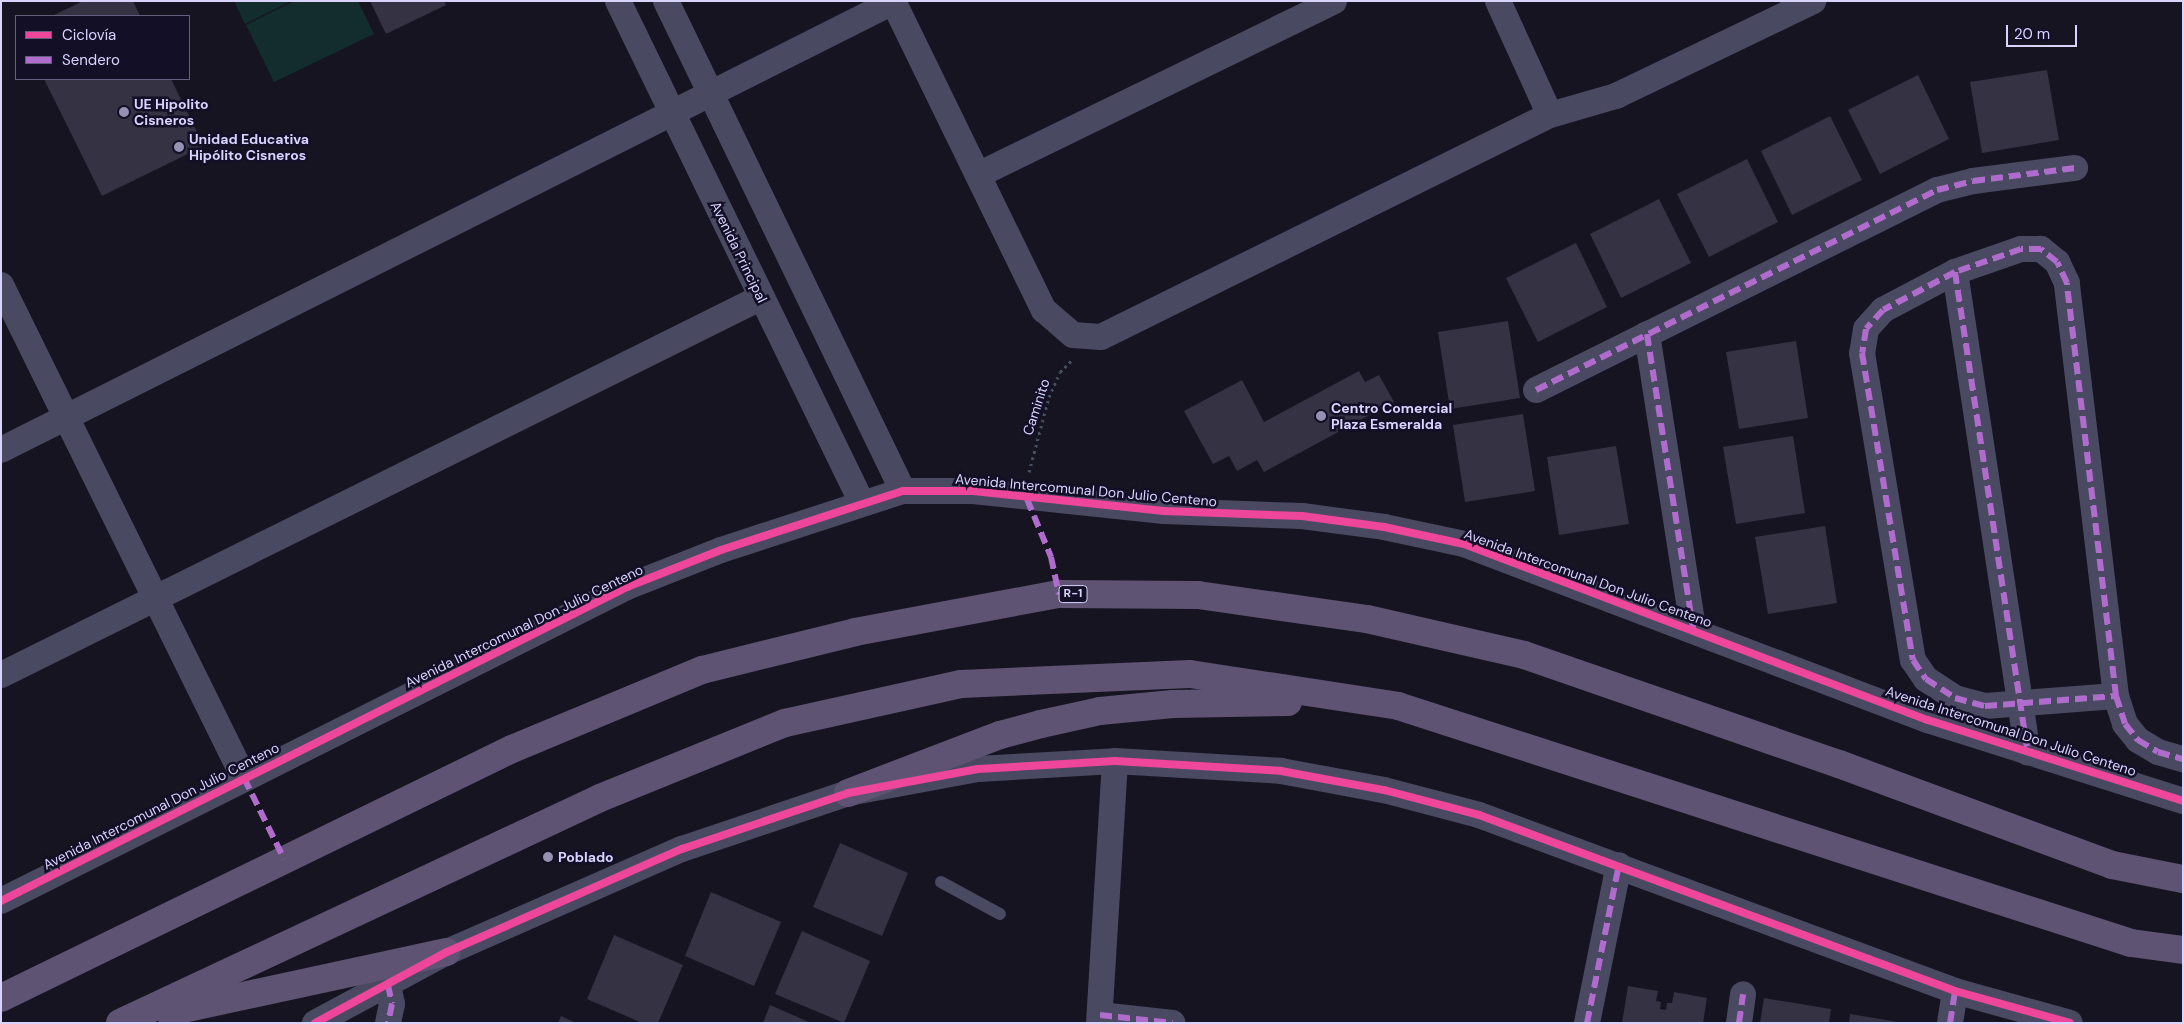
<!DOCTYPE html>
<html>
<head>
<meta charset="utf-8">
<style>
	body { margin:0 }
	#map { position:relative; width:2184px; height:1024px; overflow:hidden; background:#161421; font-family:"DM Sans",sans-serif }
	div>[style] { position:absolute }
	.green>* { inset:0; background:#132c2d }
	.building>* { inset:0; background:#343243 }
	.path>* { height:3px; margin-top:-1.5px; transform-origin:0; background:repeating-linear-gradient(90deg,#44505f 0 2.5px,transparent 0 6.5px) }
	.lane>* { height:12px; margin:-6px; padding:0 6px; transform-origin:6px; border-radius:6px; background:#4a4962 }
	.street>* { height:26px; margin:-13px; padding:0 13px; transform-origin:13px; border-radius:13px; background:#4a4962 }
	.primary>* { height:28px; margin:-14px; padding:0 14px; transform-origin:14px; border-radius:14px; background:#5e5373 }
	.quiet>* { height:6px; margin-top:-3px; transform-origin:0; background:repeating-linear-gradient(90deg,#b06ccc 0 12px,transparent 0 18px) }
	.cycleway>* { height:8px; margin:-4px; padding:0 4px; transform-origin:4px; border-radius:4px; background:#ed469a }
	.dots>* { width:14px; height:14px; translate:-50% -50%; box-sizing:border-box; border:2px solid #130f26; border-radius:50% }
	span { translate:-50% -50%; white-space:nowrap; text-align:center; line-height:1.15; -webkit-text-stroke:5px #130f26; paint-order:stroke }
	.shield-label span { padding:1px 4px; background:#130f26; border:1px solid; border-radius:4px; -webkit-text-stroke-width:0 }
	.shield-label { font-size:12px; color:#d9d4ff; font-weight:700 }
	.poi-label { font-size:14px; color:#d9d4ff; font-weight:700 }
	.left { translate:0 -50%; text-align:left }
	.street-label { font-size:14px; color:#d9d4ff }
	.frame { position:absolute; inset:0; border:2px solid #d9d4ff; pointer-events:none }
	.legend { position:absolute; left:15px; top:15px; width:175px; height:65px; box-sizing:border-box; background:#130f26; border:1px solid #625e7d; margin:0; padding:6px 9px; list-style:none; font-size:15px; color:#d9d4ff }
	.legend li { display:flex; align-items:center; gap:10px; height:25px }
	.legend b { width:25px; border:1px solid #625e7d }
	.scale { position:absolute; left:2006px; top:25px; width:71px; height:22px; box-sizing:border-box; border:2px solid #d9d4ff; border-top:0; padding-left:6px; font-size:15px; line-height:18px; white-space:nowrap; color:#d9d4ff; -webkit-text-stroke:4px #130f26; paint-order:stroke }
</style>
</head>
<body>
<div id="map">
	<div class="green">
		<div style="clip-path:polygon(234px 1px,291px 1px,245px 24px)"></div>
		<div style="clip-path:polygon(294px 1px,358px 1px,374px 34px,274px 82px,246px 25px)"></div>
	</div>
	<div class="building">
		<div style="clip-path:polygon(83px 1px,133px 1px,140px 16px,52px 16px)"></div>
		<div style="clip-path:polygon(370px 1px,444px 1px,446px 5px,386px 34px)"></div>
		<div style="clip-path:polygon(2047px 70px,2059px 140px,1982px 153px,1970px 82px)"></div>
		<div style="clip-path:polygon(1918px 75px,1949px 139px,1880px 174px,1848px 110px)"></div>
		<div style="clip-path:polygon(44px 79px,171px 79px,204px 146px,102px 196px)"></div>
		<div style="clip-path:polygon(1830px 116px,1862px 180px,1792px 215px,1761px 151px)"></div>
		<div style="clip-path:polygon(1747px 159px,1778px 222px,1709px 257px,1677px 194px)"></div>
		<div style="clip-path:polygon(1659px 199px,1691px 263px,1621px 298px,1590px 234px)"></div>
		<div style="clip-path:polygon(1576px 243px,1607px 307px,1538px 342px,1506px 278px)"></div>
		<div style="clip-path:polygon(1508px 321px,1520px 398px,1450px 409px,1438px 332px)"></div>
		<div style="clip-path:polygon(1796px 341px,1808px 418px,1739px 429px,1726px 352px)"></div>
		<div style="clip-path:polygon(1359px 371px,1365px 382px,1379px 375px,1394px 402px,1264px 472px,1257px 460px,1237px 471px,1229px 456px,1213px 464px,1184px 411px,1242px 380px,1264px 422px)"></div>
		<div style="clip-path:polygon(1523px 414px,1535px 491px,1465px 502px,1453px 425px)"></div>
		<div style="clip-path:polygon(1793px 436px,1805px 513px,1736px 524px,1723px 447px)"></div>
		<div style="clip-path:polygon(1616px 446px,1629px 524px,1559px 535px,1547px 457px)"></div>
		<div style="clip-path:polygon(1825px 526px,1837px 603px,1768px 614px,1755px 537px)"></div>
		<div style="clip-path:polygon(840px 843px,908px 873px,882px 936px,813px 907px)"></div>
		<div style="clip-path:polygon(711px 892px,781px 922px,754px 986px,685px 956px)"></div>
		<div style="clip-path:polygon(802px 931px,870px 961px,844px 1023px,775px 994px)"></div>
		<div style="clip-path:polygon(614px 935px,683px 965px,658px 1023px,642px 1023px,587px 999px)"></div>
		<div style="clip-path:polygon(1628px 986px,1658px 991px,1656px 1001px,1661px 1002px,1660px 1009px,1666px 1010px,1667px 1003px,1672px 1003px,1674px 992px,1707px 998px,1703px 1023px,1622px 1023px)"></div>
		<div style="clip-path:polygon(1764px 998px,1831px 1009px,1829px 1023px,1760px 1023px)"></div>
		<div style="clip-path:polygon(770px 1005px,811px 1023px,763px 1023px)"></div>
		<div style="clip-path:polygon(1850px 1014px,1898px 1022px,1897px 1023px,1849px 1023px)"></div>
		<div style="clip-path:polygon(561px 1016px,576px 1023px,558px 1023px)"></div>
	</div>
	<div class="path">
		<div style="left:1029px;top:472px;width:78px;rotate:-75.1deg"></div>
		<div style="left:1049px;top:397px;width:27px;rotate:-66deg"></div>
		<div style="left:1060px;top:372px;width:18px;rotate:-45deg"></div>
	</div>
	<div class="lane">
		<div style="left:941px;top:882px;width:67px;rotate:28.5deg"></div>
	</div>
	<div class="street">
		<div style="left:618px;top:1px;width:558px;rotate:64.08deg"></div>
		<div style="left:666px;top:1px;width:544px;rotate:64.19deg"></div>
		<div style="left:893px;top:1px;width:344px;rotate:64deg"></div>
		<div style="left:1044px;top:310px;width:38px;rotate:41deg"></div>
		<div style="left:1073px;top:335px;width:28px;rotate:4deg"></div>
		<div style="left:1101px;top:337px;width:501px;rotate:-26.31deg"></div>
		<div style="left:1550px;top:115px;width:69px;rotate:-16.1deg"></div>
		<div style="left:1616px;top:96px;width:219px;rotate:-25.7deg"></div>
		<div style="left:1498px;top:1px;width:125px;rotate:65.5deg"></div>
		<div style="left:978px;top:175px;width:396px;rotate:-26deg"></div>
		<div style="left:1955px;top:272px;width:486px;rotate:81.4deg"></div>
		<div style="left:1px;top:285px;width:550px;rotate:63.76deg"></div>
		<div style="left:1647px;top:334px;width:298px;rotate:81.1deg"></div>
		<div style="left:1536px;top:390px;width:448px;rotate:-26.5deg"></div>
		<div style="left:1937px;top:190px;width:37px;rotate:-14deg"></div>
		<div style="left:1973px;top:181px;width:103px;rotate:-7.3deg"></div>
		<div style="left:1px;top:450px;width:1000px;rotate:-26.67deg"></div>
		<div style="left:1px;top:675px;width:847px;rotate:-26.41deg"></div>
		<div style="left:2116px;top:696px;width:416px;rotate:-96.8deg"></div>
		<div style="left:2067px;top:283px;width:23px;rotate:-115deg"></div>
		<div style="left:2057px;top:262px;width:21px;rotate:-141deg"></div>
		<div style="left:2041px;top:249px;width:20px;rotate:180deg"></div>
		<div style="left:2021px;top:249px;width:70px;rotate:160.8deg"></div>
		<div style="left:1955px;top:272px;width:81px;rotate:152.2deg"></div>
		<div style="left:1883px;top:310px;width:25px;rotate:132deg"></div>
		<div style="left:1866px;top:329px;width:24px;rotate:99deg"></div>
		<div style="left:1862px;top:353px;width:311px;rotate:80.6deg"></div>
		<div style="left:1913px;top:660px;width:23px;rotate:56deg"></div>
		<div style="left:1926px;top:679px;width:35px;rotate:33deg"></div>
		<div style="left:1955px;top:698px;width:31px;rotate:15deg"></div>
		<div style="left:1985px;top:706px;width:131px;rotate:-4.4deg"></div>
		<div style="left:2116px;top:696px;width:29px;rotate:72deg"></div>
		<div style="left:2125px;top:724px;width:21px;rotate:51deg"></div>
		<div style="left:2138px;top:740px;width:23px;rotate:31deg"></div>
		<div style="left:2158px;top:752px;width:26px;rotate:16deg"></div>
		<div style="left:1px;top:901px;width:700px;rotate:-26.64deg"></div>
		<div style="left:627px;top:587px;width:101px;rotate:-21.5deg"></div>
		<div style="left:721px;top:550px;width:191px;rotate:-18deg"></div>
		<div style="left:903px;top:491px;width:70px"></div>
		<div style="left:973px;top:491px;width:192px;rotate:6deg"></div>
		<div style="left:1164px;top:511px;width:138px;rotate:2.1deg"></div>
		<div style="left:1302px;top:516px;width:83px;rotate:7.6deg"></div>
		<div style="left:1384px;top:527px;width:82px;rotate:12deg"></div>
		<div style="left:1464px;top:544px;width:496px;rotate:20.8deg"></div>
		<div style="left:1928px;top:720px;width:268px;rotate:17.6deg"></div>
		<div style="left:388px;top:985px;width:19px;rotate:78deg"></div>
		<div style="left:392px;top:1004px;width:19px;rotate:102deg"></div>
		<div style="left:1100px;top:1015px;width:73px;rotate:6.3deg"></div>
		<div style="left:315px;top:1023px;width:150px;rotate:-28.3deg"></div>
		<div style="left:447px;top:952px;width:257px;rotate:-23.7deg"></div>
		<div style="left:682px;top:849px;width:175px;rotate:-18.6deg"></div>
		<div style="left:848px;top:793px;width:132px;rotate:-10.5deg"></div>
		<div style="left:978px;top:769px;width:137px;rotate:-3.3deg"></div>
		<div style="left:1115px;top:761px;width:166px;rotate:3.4deg"></div>
		<div style="left:1281px;top:771px;width:105px;rotate:10.5deg"></div>
		<div style="left:1384px;top:790px;width:98px;rotate:14.7deg"></div>
		<div style="left:1479px;top:815px;width:507px;rotate:20.29deg"></div>
		<div style="left:1955px;top:991px;width:119px;rotate:15.5deg"></div>
		<div style="left:1099px;top:1023px;width:262px;rotate:-86.5deg"></div>
		<div style="left:1587px;top:1023px;width:161px;rotate:-78.6deg"></div>
		<div style="left:1739px;top:1023px;width:29px;rotate:-82deg"></div>
		<div style="left:1950px;top:1023px;width:32px;rotate:-81deg"></div>
	</div>
	<div class="primary">
		<div style="left:848px;top:793px;width:163px;rotate:-20.9deg"></div>
		<div style="left:1000px;top:735px;width:42px;rotate:-15deg"></div>
		<div style="left:1041px;top:724px;width:60px;rotate:-12.4deg"></div>
		<div style="left:1100px;top:711px;width:73px;rotate:-5.5deg"></div>
		<div style="left:1173px;top:704px;width:115px;rotate:-1deg"></div>
		<div style="left:1px;top:998px;width:568px;rotate:-25.98deg"></div>
		<div style="left:512px;top:749px;width:206px;rotate:-22.6deg"></div>
		<div style="left:702px;top:670px;width:158px;rotate:-13.9deg"></div>
		<div style="left:855px;top:632px;width:208px;rotate:-10.6deg"></div>
		<div style="left:1059px;top:594px;width:139px;rotate:0.4deg"></div>
		<div style="left:1198px;top:595px;width:171px;rotate:8.1deg"></div>
		<div style="left:1367px;top:619px;width:161px;rotate:12.9deg"></div>
		<div style="left:1524px;top:655px;width:333px;rotate:19.1deg"></div>
		<div style="left:1839px;top:764px;width:291px;rotate:20.3deg"></div>
		<div style="left:2112px;top:865px;width:72px;rotate:11.2deg"></div>
		<div style="left:169px;top:1012px;width:284px;rotate:-12.2deg"></div>
		<div style="left:120px;top:1023px;width:530px;rotate:-25.11deg"></div>
		<div style="left:600px;top:798px;width:200px;rotate:-22.1deg"></div>
		<div style="left:785px;top:723px;width:180px;rotate:-12.5deg"></div>
		<div style="left:961px;top:684px;width:229px;rotate:-2.5deg"></div>
		<div style="left:1190px;top:674px;width:210px;rotate:8.7deg"></div>
		<div style="left:1398px;top:706px;width:770px;rotate:17.92deg"></div>
		<div style="left:2131px;top:943px;width:52px;rotate:7.7deg"></div>
	</div>
	<div class="quiet">
		<div style="left:1955px;top:272px;width:486px;rotate:81.4deg"></div>
		<div style="left:1647px;top:334px;width:298px;rotate:81.1deg"></div>
		<div style="left:1536px;top:390px;width:448px;rotate:-26.5deg"></div>
		<div style="left:1937px;top:190px;width:37px;rotate:-14deg"></div>
		<div style="left:1973px;top:181px;width:103px;rotate:-7.3deg"></div>
		<div style="left:1027px;top:499px;width:63px;rotate:67.5deg"></div>
		<div style="left:1051px;top:557px;width:38px;rotate:78deg"></div>
		<div style="left:2116px;top:696px;width:416px;rotate:-96.8deg"></div>
		<div style="left:2067px;top:283px;width:23px;rotate:-115deg"></div>
		<div style="left:2057px;top:262px;width:21px;rotate:-141deg"></div>
		<div style="left:2041px;top:249px;width:20px;rotate:180deg"></div>
		<div style="left:2021px;top:249px;width:70px;rotate:160.8deg"></div>
		<div style="left:1955px;top:272px;width:81px;rotate:152.2deg"></div>
		<div style="left:1883px;top:310px;width:25px;rotate:132deg"></div>
		<div style="left:1866px;top:329px;width:24px;rotate:99deg"></div>
		<div style="left:1862px;top:353px;width:311px;rotate:80.6deg"></div>
		<div style="left:1913px;top:660px;width:23px;rotate:56deg"></div>
		<div style="left:1926px;top:679px;width:35px;rotate:33deg"></div>
		<div style="left:1955px;top:698px;width:31px;rotate:15deg"></div>
		<div style="left:1985px;top:706px;width:131px;rotate:-4.4deg"></div>
		<div style="left:2116px;top:696px;width:29px;rotate:72deg"></div>
		<div style="left:2125px;top:724px;width:21px;rotate:51deg"></div>
		<div style="left:2138px;top:740px;width:23px;rotate:31deg"></div>
		<div style="left:2158px;top:752px;width:26px;rotate:16deg"></div>
		<div style="left:244px;top:778px;width:90px;rotate:63.7deg"></div>
		<div style="left:388px;top:985px;width:19px;rotate:78deg"></div>
		<div style="left:392px;top:1004px;width:19px;rotate:102deg"></div>
		<div style="left:1100px;top:1015px;width:73px;rotate:6.3deg"></div>
		<div style="left:1587px;top:1023px;width:161px;rotate:-78.6deg"></div>
		<div style="left:1739px;top:1023px;width:29px;rotate:-82deg"></div>
		<div style="left:1950px;top:1023px;width:32px;rotate:-81deg"></div>
	</div>
	<div class="cycleway">
		<div style="left:1px;top:901px;width:700px;rotate:-26.64deg"></div>
		<div style="left:627px;top:587px;width:101px;rotate:-21.5deg"></div>
		<div style="left:721px;top:550px;width:191px;rotate:-18deg"></div>
		<div style="left:903px;top:491px;width:70px"></div>
		<div style="left:973px;top:491px;width:192px;rotate:6deg"></div>
		<div style="left:1164px;top:511px;width:138px;rotate:2.1deg"></div>
		<div style="left:1302px;top:516px;width:83px;rotate:7.6deg"></div>
		<div style="left:1384px;top:527px;width:82px;rotate:12deg"></div>
		<div style="left:1464px;top:544px;width:496px;rotate:20.8deg"></div>
		<div style="left:1928px;top:720px;width:268px;rotate:17.6deg"></div>
		<div style="left:315px;top:1023px;width:150px;rotate:-28.3deg"></div>
		<div style="left:447px;top:952px;width:257px;rotate:-23.7deg"></div>
		<div style="left:682px;top:849px;width:175px;rotate:-18.6deg"></div>
		<div style="left:848px;top:793px;width:132px;rotate:-10.5deg"></div>
		<div style="left:978px;top:769px;width:137px;rotate:-3.3deg"></div>
		<div style="left:1115px;top:761px;width:166px;rotate:3.4deg"></div>
		<div style="left:1281px;top:771px;width:105px;rotate:10.5deg"></div>
		<div style="left:1384px;top:790px;width:98px;rotate:14.7deg"></div>
		<div style="left:1479px;top:815px;width:507px;rotate:20.29deg"></div>
		<div style="left:1955px;top:991px;width:119px;rotate:15.5deg"></div>
	</div>
	<div class="dots">
		<div style="left:124px;top:112px;background:#9591b1"></div>
		<div style="left:179px;top:147px;background:#9591b1"></div>
		<div style="left:1321px;top:416px;background:#9591b1"></div>
		<div style="left:548px;top:857px;background:#9591b1"></div>
	</div>
	<div class="shield-label">
		<span style="left:1073px;top:594px">R-1</span>
	</div>
	<div class="poi-label">
		<span class="left" style="left:134px;top:112px">UE Hipolito<br>Cisneros</span>
		<span class="left" style="left:189px;top:147px">Unidad Educativa<br>Hipólito Cisneros</span>
		<span class="left" style="left:1331px;top:416px">Centro Comercial<br>Plaza Esmeralda</span>
		<span class="left" style="left:558px;top:857px">Poblado</span>
	</div>
	<div class="street-label">
		<span style="left:739px;top:252px;rotate:64deg">Avenida Principal</span>
		<span style="left:1036px;top:407px;rotate:-72deg">Caminito</span>
		<span style="left:1086px;top:490px;rotate:5deg">Avenida Intercomunal Don Julio Centeno</span>
		<span style="left:1588px;top:578px;rotate:20deg">Avenida Intercomunal Don Julio Centeno</span>
		<span style="left:524px;top:626px;rotate:-26deg">Avenida Intercomunal Don Julio Centeno</span>
		<span style="left:2011px;top:731px;rotate:18deg">Avenida Intercomunal Don Julio Centeno</span>
		<span style="left:161px;top:806px;rotate:-27deg">Avenida Intercomunal Don Julio Centeno</span>
	</div>
	<div class="frame"></div>
	<ul class="legend">
	<li><b style="height:6px;background:#ed469a"></b>Ciclovía</li>
	<li><b style="height:6px;background:#b06ccc"></b>Sendero</li>
	</ul>
	<div class="scale">20 m</div>
</div>
</body>
</html>
